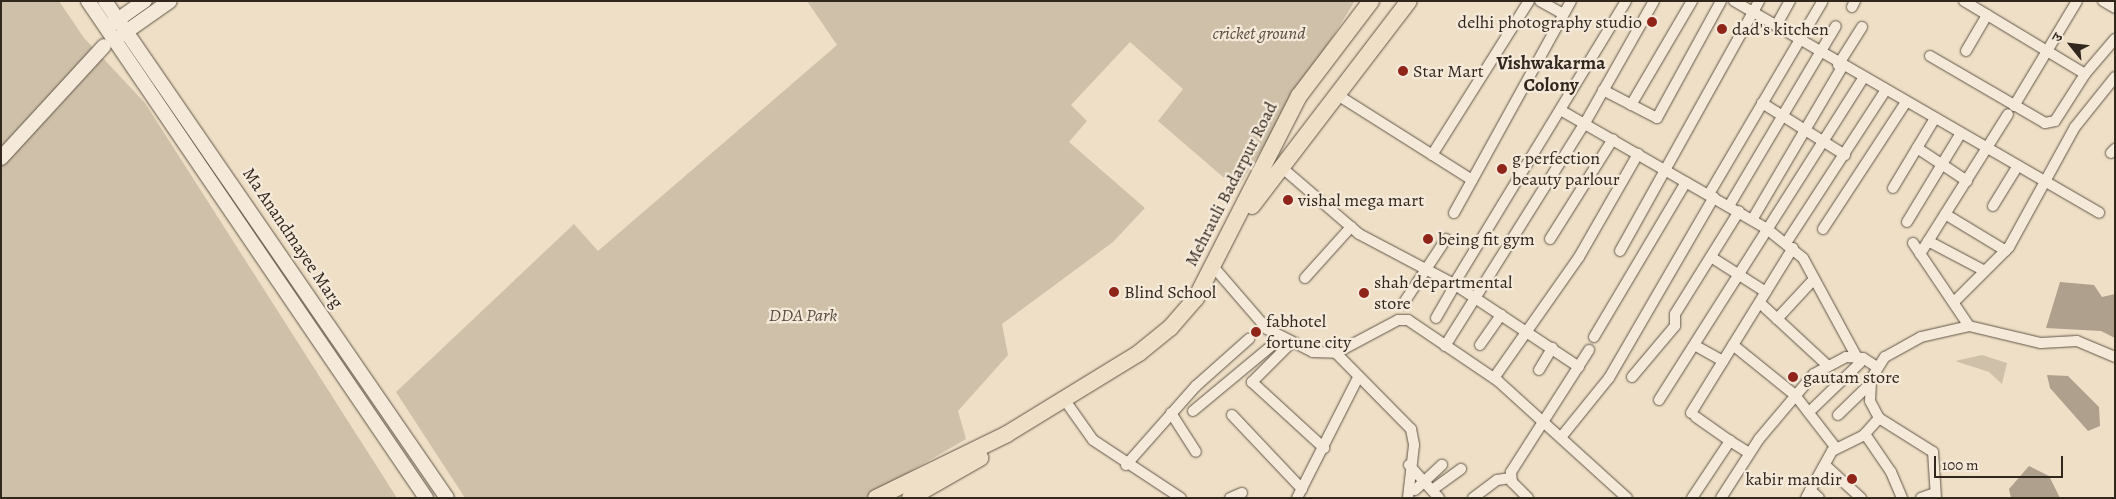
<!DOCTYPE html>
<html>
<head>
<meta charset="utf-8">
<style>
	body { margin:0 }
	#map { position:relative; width:2116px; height:499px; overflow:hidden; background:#efdfc6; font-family:Alegreya,"Noto Serif Devanagari",serif }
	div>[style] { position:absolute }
	.green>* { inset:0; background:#cfc0a9 }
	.water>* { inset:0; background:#aea08d }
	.roads { filter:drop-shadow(0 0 1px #605547) drop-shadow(0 0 1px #605547) }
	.street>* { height:10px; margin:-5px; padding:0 5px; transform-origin:5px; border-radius:5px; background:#f5eada }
	.secondary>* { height:14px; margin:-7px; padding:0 7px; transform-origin:7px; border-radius:7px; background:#f5eada }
	.primary>* { height:16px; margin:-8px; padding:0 8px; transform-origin:8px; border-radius:8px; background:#efdfc6 }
	.dots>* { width:14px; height:14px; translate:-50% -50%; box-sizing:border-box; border:2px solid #f5eada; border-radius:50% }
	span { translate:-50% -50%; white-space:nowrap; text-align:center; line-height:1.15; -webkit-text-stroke:4.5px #f5eada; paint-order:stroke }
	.poi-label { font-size:18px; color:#31271d }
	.right { translate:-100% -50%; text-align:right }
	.left { translate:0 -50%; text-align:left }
	.park-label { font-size:18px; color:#584d40; font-style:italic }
	.street-label { font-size:18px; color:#31271d }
	.neighbourhood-label { font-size:19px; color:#31271d; font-weight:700 }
	.frame { position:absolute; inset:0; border:2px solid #31271d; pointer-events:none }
	.north { position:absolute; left:2046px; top:20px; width:50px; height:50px; -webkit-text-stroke:4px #f5eada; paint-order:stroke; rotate:299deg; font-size:14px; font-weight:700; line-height:20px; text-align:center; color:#31271d }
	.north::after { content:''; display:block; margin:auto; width:18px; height:22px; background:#31271d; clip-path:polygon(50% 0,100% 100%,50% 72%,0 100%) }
	.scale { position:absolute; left:1934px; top:456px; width:129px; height:22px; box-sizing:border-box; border:2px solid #31271d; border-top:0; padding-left:6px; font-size:15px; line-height:18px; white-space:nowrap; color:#31271d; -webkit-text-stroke:4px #f5eada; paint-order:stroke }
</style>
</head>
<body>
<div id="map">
	<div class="green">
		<div style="clip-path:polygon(1px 1px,59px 1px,84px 38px,145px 103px,397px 498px,1px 498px)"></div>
		<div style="clip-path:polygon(807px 1px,1355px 1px,1237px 189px,1158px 121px,1183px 89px,1130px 42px,1071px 105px,1087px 121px,1069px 142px,1145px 208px,1113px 242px,1002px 324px,1008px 355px,958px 411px,966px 439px,865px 498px,465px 498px,396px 392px,574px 224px,598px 251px,837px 45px)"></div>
		<div style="clip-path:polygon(1982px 355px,2007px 363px,2002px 384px,1989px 372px,1955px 361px)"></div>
	</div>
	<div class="water">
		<div style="clip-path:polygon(2060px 282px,2094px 285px,2102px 297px,2115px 294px,2115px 338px,2101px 331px,2046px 328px)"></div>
		<div style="clip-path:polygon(2047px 375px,2068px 376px,2099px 407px,2100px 426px,2088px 431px,2050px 388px)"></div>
		<div style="clip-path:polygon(2029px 466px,2049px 476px,2060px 498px,2011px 498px,2009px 489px)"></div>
	</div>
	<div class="roads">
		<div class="street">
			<div style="left:1540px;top:1px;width:26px;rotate:29deg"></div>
			<div style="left:1734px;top:1px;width:422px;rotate:30.1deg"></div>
			<div style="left:1964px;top:1px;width:141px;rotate:31.1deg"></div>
			<div style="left:2085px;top:74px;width:46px;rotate:-49.4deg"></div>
			<div style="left:2103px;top:1px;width:14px;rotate:30deg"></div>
			<div style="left:1852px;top:7px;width:7px;rotate:-63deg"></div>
			<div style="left:1776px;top:26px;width:29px;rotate:-61deg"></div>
			<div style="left:1966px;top:51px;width:42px;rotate:-59.7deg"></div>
			<div style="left:1930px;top:56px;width:133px;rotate:30.2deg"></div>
			<div style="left:2045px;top:123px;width:10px;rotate:-11deg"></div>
			<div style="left:2055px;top:121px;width:56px;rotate:-57.4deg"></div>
			<div style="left:1838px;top:65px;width:45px;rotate:-57.7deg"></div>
			<div style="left:1603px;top:90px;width:61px;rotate:27.4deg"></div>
			<div style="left:1657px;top:118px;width:133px;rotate:-61.3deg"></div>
			<div style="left:1336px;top:94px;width:161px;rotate:32.3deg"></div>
			<div style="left:1762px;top:103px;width:98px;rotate:32.1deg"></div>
			<div style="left:1631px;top:105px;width:121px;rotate:-59.6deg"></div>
			<div style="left:2014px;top:106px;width:122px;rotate:-59deg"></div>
			<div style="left:1562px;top:111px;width:237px;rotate:29.9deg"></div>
			<div style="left:1767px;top:229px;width:46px;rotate:38.9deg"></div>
			<div style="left:1803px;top:258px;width:119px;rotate:61.5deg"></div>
			<div style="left:1860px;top:363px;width:71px;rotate:136.1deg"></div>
			<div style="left:1917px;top:148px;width:60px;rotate:33.4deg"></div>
			<div style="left:2111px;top:153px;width:6px;rotate:-45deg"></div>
			<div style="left:1432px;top:155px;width:182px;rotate:-57.8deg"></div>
			<div style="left:1280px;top:166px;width:104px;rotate:40.7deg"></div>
			<div style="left:1359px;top:234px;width:107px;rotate:27.8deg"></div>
			<div style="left:1454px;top:284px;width:150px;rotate:33.6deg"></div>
			<div style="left:1893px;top:188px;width:82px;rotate:-59deg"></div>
			<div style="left:1709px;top:194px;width:223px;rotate:-59.5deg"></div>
			<div style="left:1729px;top:206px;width:209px;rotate:-59.3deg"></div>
			<div style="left:1993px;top:206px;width:46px;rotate:-58.4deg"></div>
			<div style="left:1454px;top:213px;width:242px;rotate:-61.1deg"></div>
			<div style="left:1945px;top:214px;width:71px;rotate:31.2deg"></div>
			<div style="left:1752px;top:220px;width:178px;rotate:-59.5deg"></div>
			<div style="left:1907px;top:222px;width:104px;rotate:-58.8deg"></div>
			<div style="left:1823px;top:229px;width:152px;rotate:-56.8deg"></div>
			<div style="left:1550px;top:239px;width:118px;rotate:-57.8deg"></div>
			<div style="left:1928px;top:241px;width:64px;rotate:27.8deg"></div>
			<div style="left:1786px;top:243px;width:181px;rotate:-56.9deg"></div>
			<div style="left:1913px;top:243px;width:100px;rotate:56deg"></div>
			<div style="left:1620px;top:251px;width:286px;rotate:-60.9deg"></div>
			<div style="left:1920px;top:254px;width:165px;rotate:-57.8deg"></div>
			<div style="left:1711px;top:257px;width:65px;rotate:32.5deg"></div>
			<div style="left:1217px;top:271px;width:77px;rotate:49.2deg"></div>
			<div style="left:1267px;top:329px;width:51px;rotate:26.6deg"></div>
			<div style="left:1313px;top:352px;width:23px;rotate:2deg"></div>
			<div style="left:1336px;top:353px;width:70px;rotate:-28deg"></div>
			<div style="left:1398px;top:320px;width:10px"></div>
			<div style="left:1408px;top:320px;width:109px;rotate:34.1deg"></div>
			<div style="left:1498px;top:381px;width:174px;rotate:42.2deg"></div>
			<div style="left:1305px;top:278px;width:69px;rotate:-48deg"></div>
			<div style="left:1454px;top:284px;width:331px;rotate:-58.7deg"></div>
			<div style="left:1954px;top:302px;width:78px;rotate:-45deg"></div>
			<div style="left:2009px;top:247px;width:137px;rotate:-61.2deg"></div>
			<div style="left:2075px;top:127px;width:64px;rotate:-51.3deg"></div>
			<div style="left:1760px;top:303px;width:93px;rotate:42.8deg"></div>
			<div style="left:1403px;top:304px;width:78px;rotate:-56.5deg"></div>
			<div style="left:1436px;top:318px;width:38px;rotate:-60deg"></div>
			<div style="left:1777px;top:319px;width:54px;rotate:-47.2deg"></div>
			<div style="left:1594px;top:337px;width:180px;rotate:-59.3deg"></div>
			<div style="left:1290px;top:344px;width:54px;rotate:135deg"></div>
			<div style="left:1252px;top:382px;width:98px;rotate:42.5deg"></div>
			<div style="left:1480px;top:345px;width:37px;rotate:-55deg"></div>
			<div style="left:1733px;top:345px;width:80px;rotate:38.9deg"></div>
			<div style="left:1795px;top:395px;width:67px;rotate:52.3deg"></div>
			<div style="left:1445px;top:346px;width:263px;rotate:-57.9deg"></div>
			<div style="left:1585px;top:123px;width:140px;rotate:-60.5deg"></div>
			<div style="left:1696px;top:346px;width:31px;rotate:29deg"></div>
			<div style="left:1336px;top:353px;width:107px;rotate:45.4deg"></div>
			<div style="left:1411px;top:429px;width:16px;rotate:79deg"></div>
			<div style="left:1414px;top:445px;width:53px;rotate:96.5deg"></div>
			<div style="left:1539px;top:370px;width:26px;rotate:-59deg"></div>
			<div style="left:1632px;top:377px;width:67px;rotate:-49.9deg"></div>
			<div style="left:1675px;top:326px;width:12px;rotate:-90deg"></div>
			<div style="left:1675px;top:314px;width:121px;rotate:-58.1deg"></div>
			<div style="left:1494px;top:378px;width:148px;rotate:-54.9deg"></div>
			<div style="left:1579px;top:257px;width:119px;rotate:-60.2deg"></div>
			<div style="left:1064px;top:399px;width:50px;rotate:54.7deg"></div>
			<div style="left:1093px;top:440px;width:105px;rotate:33.4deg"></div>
			<div style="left:1659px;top:400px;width:380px;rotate:-57.6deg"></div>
			<div style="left:1193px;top:411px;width:114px;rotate:-39.7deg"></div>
			<div style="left:1171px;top:413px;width:46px;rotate:57.3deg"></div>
			<div style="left:1691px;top:413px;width:194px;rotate:-58.3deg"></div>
			<div style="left:1232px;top:415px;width:102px;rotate:46.6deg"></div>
			<div style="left:1838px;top:415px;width:45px;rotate:-44.1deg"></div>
			<div style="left:1865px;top:434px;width:46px;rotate:55.6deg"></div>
			<div style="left:1891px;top:472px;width:28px;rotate:67deg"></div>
			<div style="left:1562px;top:436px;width:75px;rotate:-51deg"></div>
			<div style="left:1609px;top:378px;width:209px;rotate:-59.9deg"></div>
			<div style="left:1730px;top:441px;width:22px;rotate:32deg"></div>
			<div style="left:1126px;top:465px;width:106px;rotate:-48.5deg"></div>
			<div style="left:1196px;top:386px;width:71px;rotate:-41.6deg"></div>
			<div style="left:1409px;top:465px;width:45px;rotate:47.7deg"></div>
			<div style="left:1825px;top:465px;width:49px;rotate:42.5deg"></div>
			<div style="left:1415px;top:490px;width:37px;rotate:-43deg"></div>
			<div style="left:1432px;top:490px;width:36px;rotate:-36deg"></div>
			<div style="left:1810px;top:490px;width:12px;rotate:42deg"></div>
			<div style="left:1230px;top:498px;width:13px;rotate:-23deg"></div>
			<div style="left:1297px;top:498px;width:135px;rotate:-63.1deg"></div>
			<div style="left:1473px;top:498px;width:30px;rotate:-37deg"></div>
			<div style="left:1497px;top:480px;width:14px;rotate:-8deg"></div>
			<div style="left:1528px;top:498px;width:23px;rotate:-135deg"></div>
			<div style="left:1512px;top:482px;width:10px;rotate:-96deg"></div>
			<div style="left:1511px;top:472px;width:145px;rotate:-57.4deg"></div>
			<div style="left:1692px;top:498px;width:69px;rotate:-56.3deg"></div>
			<div style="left:1730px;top:441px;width:42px;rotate:-144.8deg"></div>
			<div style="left:1721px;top:498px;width:70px;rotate:-57.2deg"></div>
			<div style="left:1759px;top:439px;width:85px;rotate:-49.8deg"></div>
			<div style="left:1814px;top:374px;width:36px;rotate:-28deg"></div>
			<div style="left:1846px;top:357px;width:17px;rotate:3deg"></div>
			<div style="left:1863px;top:358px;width:17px;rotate:33deg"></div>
			<div style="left:1806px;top:498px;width:54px;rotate:-61deg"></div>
			<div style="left:1832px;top:451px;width:34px;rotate:-26deg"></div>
			<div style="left:1863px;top:436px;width:24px;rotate:-48deg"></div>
			<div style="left:1921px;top:498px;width:15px;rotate:-20deg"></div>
			<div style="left:1936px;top:498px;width:46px;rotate:-93.7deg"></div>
			<div style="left:1933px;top:452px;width:64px;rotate:-147.8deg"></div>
			<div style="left:1879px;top:418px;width:19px;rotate:-118deg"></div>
			<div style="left:1870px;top:401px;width:22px;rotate:-87deg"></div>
			<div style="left:1871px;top:379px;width:26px;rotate:-58deg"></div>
			<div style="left:1885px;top:357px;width:41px;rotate:-29.1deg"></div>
			<div style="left:1921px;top:337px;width:49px;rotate:-12.9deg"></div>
			<div style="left:1969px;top:326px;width:74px;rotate:13.3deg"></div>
			<div style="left:2041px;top:343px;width:36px;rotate:-3deg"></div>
			<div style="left:2077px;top:341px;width:41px;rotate:22.8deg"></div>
		</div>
		<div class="secondary">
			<div style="left:88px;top:1px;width:601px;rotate:55.78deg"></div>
			<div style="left:105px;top:1px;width:603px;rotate:55.47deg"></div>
			<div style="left:113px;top:23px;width:39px;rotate:-35deg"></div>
			<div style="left:123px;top:34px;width:57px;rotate:-35.1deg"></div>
			<div style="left:1px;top:158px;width:152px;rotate:-47.4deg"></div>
		</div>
		<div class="primary">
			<div style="left:1252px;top:206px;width:258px;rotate:-52.6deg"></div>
			<div style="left:876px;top:498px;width:146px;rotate:-26deg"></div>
			<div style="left:1007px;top:434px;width:155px;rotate:-31.5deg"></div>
			<div style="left:1139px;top:353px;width:40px;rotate:-39deg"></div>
			<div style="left:1170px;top:328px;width:40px;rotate:-49deg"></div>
			<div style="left:1196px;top:298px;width:227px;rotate:-63deg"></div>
			<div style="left:1299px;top:96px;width:119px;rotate:-52.8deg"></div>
			<div style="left:910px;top:498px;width:81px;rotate:-29.7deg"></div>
		</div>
	</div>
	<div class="dots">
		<div style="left:1652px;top:22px;background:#8f2418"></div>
		<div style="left:1722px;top:29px;background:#8f2418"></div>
		<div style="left:1403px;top:71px;background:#8f2418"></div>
		<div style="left:1502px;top:169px;background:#8f2418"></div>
		<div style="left:1288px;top:200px;background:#8f2418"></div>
		<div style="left:1428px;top:239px;background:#8f2418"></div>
		<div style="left:1114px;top:292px;background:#8f2418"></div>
		<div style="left:1364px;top:293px;background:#8f2418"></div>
		<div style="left:1256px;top:332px;background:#8f2418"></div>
		<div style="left:1793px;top:377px;background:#8f2418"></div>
		<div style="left:1852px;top:479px;background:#8f2418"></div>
	</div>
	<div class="poi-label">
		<span class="right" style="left:1642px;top:22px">delhi photography studio</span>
		<span class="left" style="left:1732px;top:29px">dad's kitchen</span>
		<span class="left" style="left:1413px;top:71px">Star Mart</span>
		<span class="left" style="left:1512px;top:169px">g perfection<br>beauty parlour</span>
		<span class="left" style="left:1298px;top:200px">vishal mega mart</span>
		<span class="left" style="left:1438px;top:239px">being fit gym</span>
		<span class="left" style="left:1374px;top:293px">shah departmental<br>store</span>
		<span class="left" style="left:1124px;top:292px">Blind School</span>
		<span class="left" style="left:1266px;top:332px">fabhotel<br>fortune city</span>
		<span class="left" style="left:1803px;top:377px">gautam store</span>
		<span class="right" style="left:1842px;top:479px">kabir mandir</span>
	</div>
	<div class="park-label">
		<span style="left:1259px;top:33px">cricket ground</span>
		<span style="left:803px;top:315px">DDA Park</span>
	</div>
	<div class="street-label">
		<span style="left:1231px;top:184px;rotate:-63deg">Mehrauli Badarpur Road</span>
		<span style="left:293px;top:238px;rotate:56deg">Ma Anandmayee Marg</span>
	</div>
	<div class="neighbourhood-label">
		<span style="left:1551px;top:75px">Vishwakarma<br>Colony</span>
	</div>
	<div class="frame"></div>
	<div class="north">उ</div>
	<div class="scale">100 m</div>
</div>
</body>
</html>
